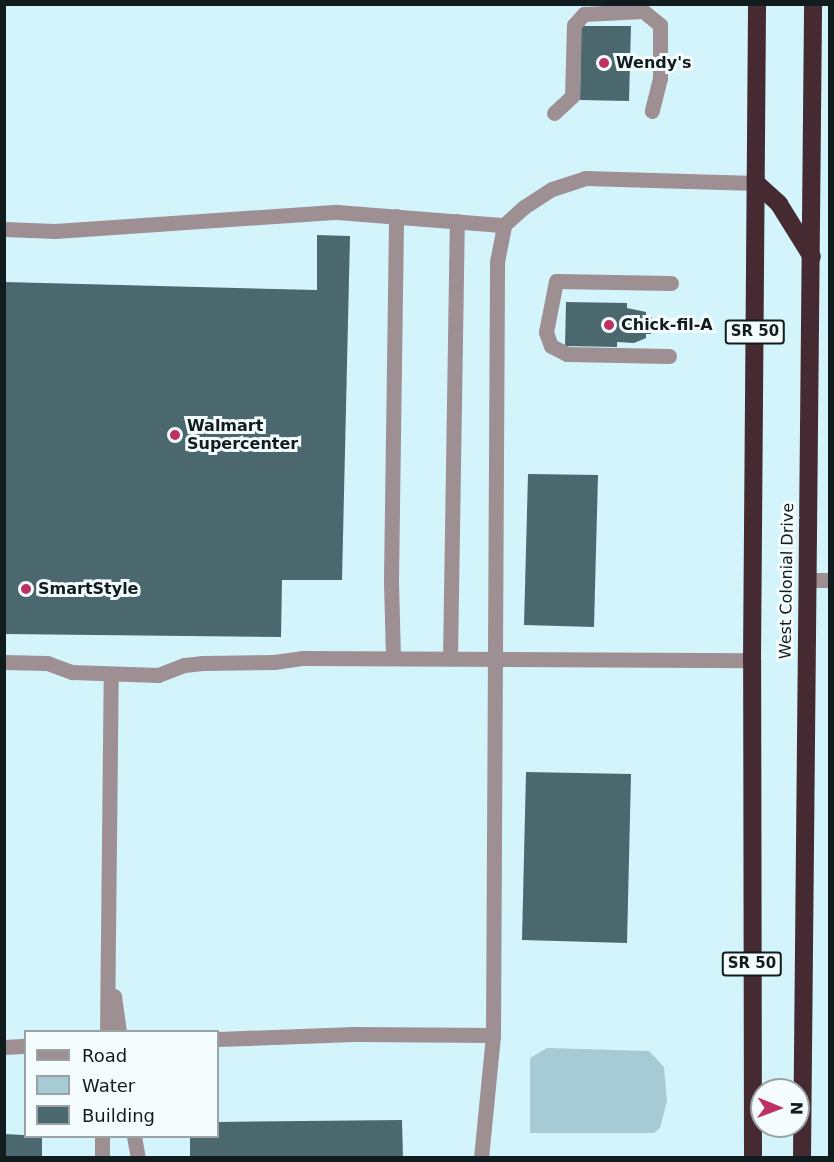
<!DOCTYPE html>
<html>
<head>
<meta charset="utf-8">
<style>
	body { margin:0 }
	#map { position:relative; width:834px; height:1162px; overflow:hidden; background:#d4f4fb; font-family:"DejaVu Sans",sans-serif }
	div>[style] { position:absolute }
	.water>* { inset:0; background:#a6cbd4 }
	.building>* { inset:0; background:#4c686f }
	.minor>* { height:15px; margin:-7.5px; padding:0 7.5px; transform-origin:7.5px; border-radius:7.5px; background:#9e8f92 }
	.highway>* { height:18px; margin:-9px; padding:0 9px; transform-origin:9px; border-radius:9px; background:#452a31 }
	.dots>* { width:16px; height:16px; translate:-50% -50%; box-sizing:border-box; border:3px solid #f5fcfd; border-radius:50% }
	span { translate:-50% -50%; white-space:nowrap; text-align:center; line-height:1.15; -webkit-text-stroke:6px #f5fcfd; paint-order:stroke }
	.shield-label span { padding:2px 4px; background:#f5fcfd; border:2px solid; border-radius:4px; -webkit-text-stroke-width:0 }
	.shield-label { font-size:15px; color:#111c1f; font-weight:700 }
	.poi-label { font-size:16px; color:#111c1f; font-weight:700 }
	.left { translate:0 -50%; text-align:left }
	.street-label { font-size:16px; color:#111c1f }
	.frame { position:absolute; inset:0; border:6px solid #111c1f; pointer-events:none }
	.legend { position:absolute; left:24px; top:1030px; width:195px; height:108px; box-sizing:border-box; background:#f5fcfd; border:2px solid #9aa2a4; margin:0; padding:8px 10px; list-style:none; font-size:18px; color:#111c1f }
	.legend li { display:flex; align-items:center; gap:12px; height:30px }
	.legend b { width:30px; border:2px solid #9aa2a4 }
	.north { position:absolute; left:750px; top:1078px; width:60px; height:60px; box-sizing:border-box; background:#f5fcfd; border:2px solid #9aa2a4; border-radius:50%; rotate:91deg; font-size:16px; font-weight:700; line-height:24px; text-align:center; color:#111c1f }
	.north::after { content:''; display:block; margin:auto; width:21px; height:27px; background:#bd3164; clip-path:polygon(50% 0,100% 100%,50% 72%,0 100%) }
</style>
</head>
<body>
<div id="map">
	<div class="water">
		<div style="clip-path:polygon(547px 1048px,649px 1051px,664px 1067px,667px 1101px,660px 1128px,654px 1133px,530px 1133px,530px 1058px)"></div>
	</div>
	<div class="building">
		<div style="clip-path:polygon(581px 26px,631px 26px,629px 101px,580px 100px)"></div>
		<div style="clip-path:polygon(317px 235px,350px 236px,342px 580px,282px 580px,281px 637px,4px 634px,4px 282px,317px 290px)"></div>
		<div style="clip-path:polygon(566px 302px,627px 303px,627px 308px,646px 312px,646px 317px,652px 317px,651px 334px,646px 334px,646px 338px,634px 343px,617px 342px,617px 347px,565px 346px)"></div>
		<div style="clip-path:polygon(528px 474px,598px 475px,594px 627px,524px 625px)"></div>
		<div style="clip-path:polygon(526px 772px,631px 774px,627px 943px,522px 940px)"></div>
		<div style="clip-path:polygon(402px 1120px,403px 1158px,190px 1158px,190px 1136px,218px 1136px,218px 1122px)"></div>
		<div style="clip-path:polygon(4px 1134px,42px 1136px,42px 1158px,4px 1158px)"></div>
	</div>
	<div class="minor">
		<div style="left:554px;top:113px;width:25px;rotate:-43deg"></div>
		<div style="left:572px;top:96px;width:71px;rotate:-88.4deg"></div>
		<div style="left:574px;top:25px;width:15px;rotate:-48deg"></div>
		<div style="left:584px;top:14px;width:59px;rotate:-2.9deg"></div>
		<div style="left:643px;top:11px;width:22px;rotate:39deg"></div>
		<div style="left:660px;top:25px;width:53px;rotate:90deg"></div>
		<div style="left:660px;top:78px;width:34px;rotate:104deg"></div>
		<div style="left:4px;top:229px;width:51px;rotate:2.2deg"></div>
		<div style="left:55px;top:231px;width:283px;rotate:-3.9deg"></div>
		<div style="left:337px;top:212px;width:168px;rotate:4.5deg"></div>
		<div style="left:669px;top:356px;width:102px;rotate:-178.9deg"></div>
		<div style="left:567px;top:354px;width:18px;rotate:-153deg"></div>
		<div style="left:551px;top:346px;width:15px;rotate:-110deg"></div>
		<div style="left:546px;top:332px;width:52px;rotate:-78.9deg"></div>
		<div style="left:556px;top:281px;width:115px;rotate:1deg"></div>
		<div style="left:807px;top:580px;width:23px"></div>
		<div style="left:393px;top:658px;width:78px;rotate:-91.5deg"></div>
		<div style="left:391px;top:580px;width:364px;rotate:-89.2deg"></div>
		<div style="left:450px;top:658px;width:437px;rotate:-89.1deg"></div>
		<div style="left:4px;top:662px;width:43px;rotate:1.3deg"></div>
		<div style="left:47px;top:663px;width:27px;rotate:20deg"></div>
		<div style="left:72px;top:672px;width:86px;rotate:2deg"></div>
		<div style="left:158px;top:675px;width:28px;rotate:-21deg"></div>
		<div style="left:184px;top:665px;width:18px;rotate:-6deg"></div>
		<div style="left:202px;top:663px;width:72px;rotate:-0.8deg"></div>
		<div style="left:274px;top:662px;width:28px;rotate:-8deg"></div>
		<div style="left:302px;top:658px;width:450px;rotate:0.3deg"></div>
		<div style="left:114px;top:996px;width:36px;rotate:82deg"></div>
		<div style="left:107px;top:1032px;width:358px;rotate:-89.4deg"></div>
		<div style="left:218px;top:1039px;width:136px;rotate:-2.1deg"></div>
		<div style="left:354px;top:1034px;width:139px;rotate:0.4deg"></div>
		<div style="left:4px;top:1047px;width:22px;rotate:-3deg"></div>
		<div style="left:134px;top:1136px;width:22px;rotate:80deg"></div>
		<div style="left:102px;top:1158px;width:22px;rotate:-90deg"></div>
		<div style="left:481px;top:1158px;width:124px;rotate:-84.4deg"></div>
		<div style="left:493px;top:1035px;width:773px;rotate:-89.7deg"></div>
		<div style="left:497px;top:262px;width:38px;rotate:-79deg"></div>
		<div style="left:504px;top:225px;width:27px;rotate:-42deg"></div>
		<div style="left:524px;top:207px;width:33px;rotate:-33deg"></div>
		<div style="left:552px;top:189px;width:35px;rotate:-18deg"></div>
		<div style="left:585px;top:178px;width:171px;rotate:1.7deg"></div>
	</div>
	<div class="highway">
		<div style="left:756px;top:183px;width:31px;rotate:42deg"></div>
		<div style="left:779px;top:204px;width:62px;rotate:58.1deg"></div>
		<div style="left:753px;top:1158px;width:498px;rotate:-90.1deg"></div>
		<div style="left:752px;top:660px;width:656px;rotate:-89.56deg"></div>
		<div style="left:802px;top:1158px;width:1154px;rotate:-89.45deg"></div>
	</div>
	<div class="dots">
		<div style="left:604px;top:63px;background:#bd3164"></div>
		<div style="left:609px;top:325px;background:#bd3164"></div>
		<div style="left:175px;top:435px;background:#bd3164"></div>
		<div style="left:26px;top:589px;background:#bd3164"></div>
	</div>
	<div class="shield-label">
		<span style="left:755px;top:332px">SR 50</span>
		<span style="left:752px;top:964px">SR 50</span>
	</div>
	<div class="poi-label">
		<span class="left" style="left:616px;top:63px">Wendy's</span>
		<span class="left" style="left:621px;top:325px">Chick-fil-A</span>
		<span class="left" style="left:187px;top:435px">Walmart<br>Supercenter</span>
		<span class="left" style="left:38px;top:589px">SmartStyle</span>
	</div>
	<div class="street-label">
		<span style="left:787px;top:581px;rotate:-89deg">West Colonial Drive</span>
	</div>
	<div class="frame"></div>
	<ul class="legend">
	<li><b style="height:8px;background:#9e8f92"></b>Road</li>
	<li><b style="height:16px;background:#a6cbd4"></b>Water</li>
	<li><b style="height:16px;background:#4c686f"></b>Building</li>
	</ul>
	<div class="north">N</div>
</div>
</body>
</html>
